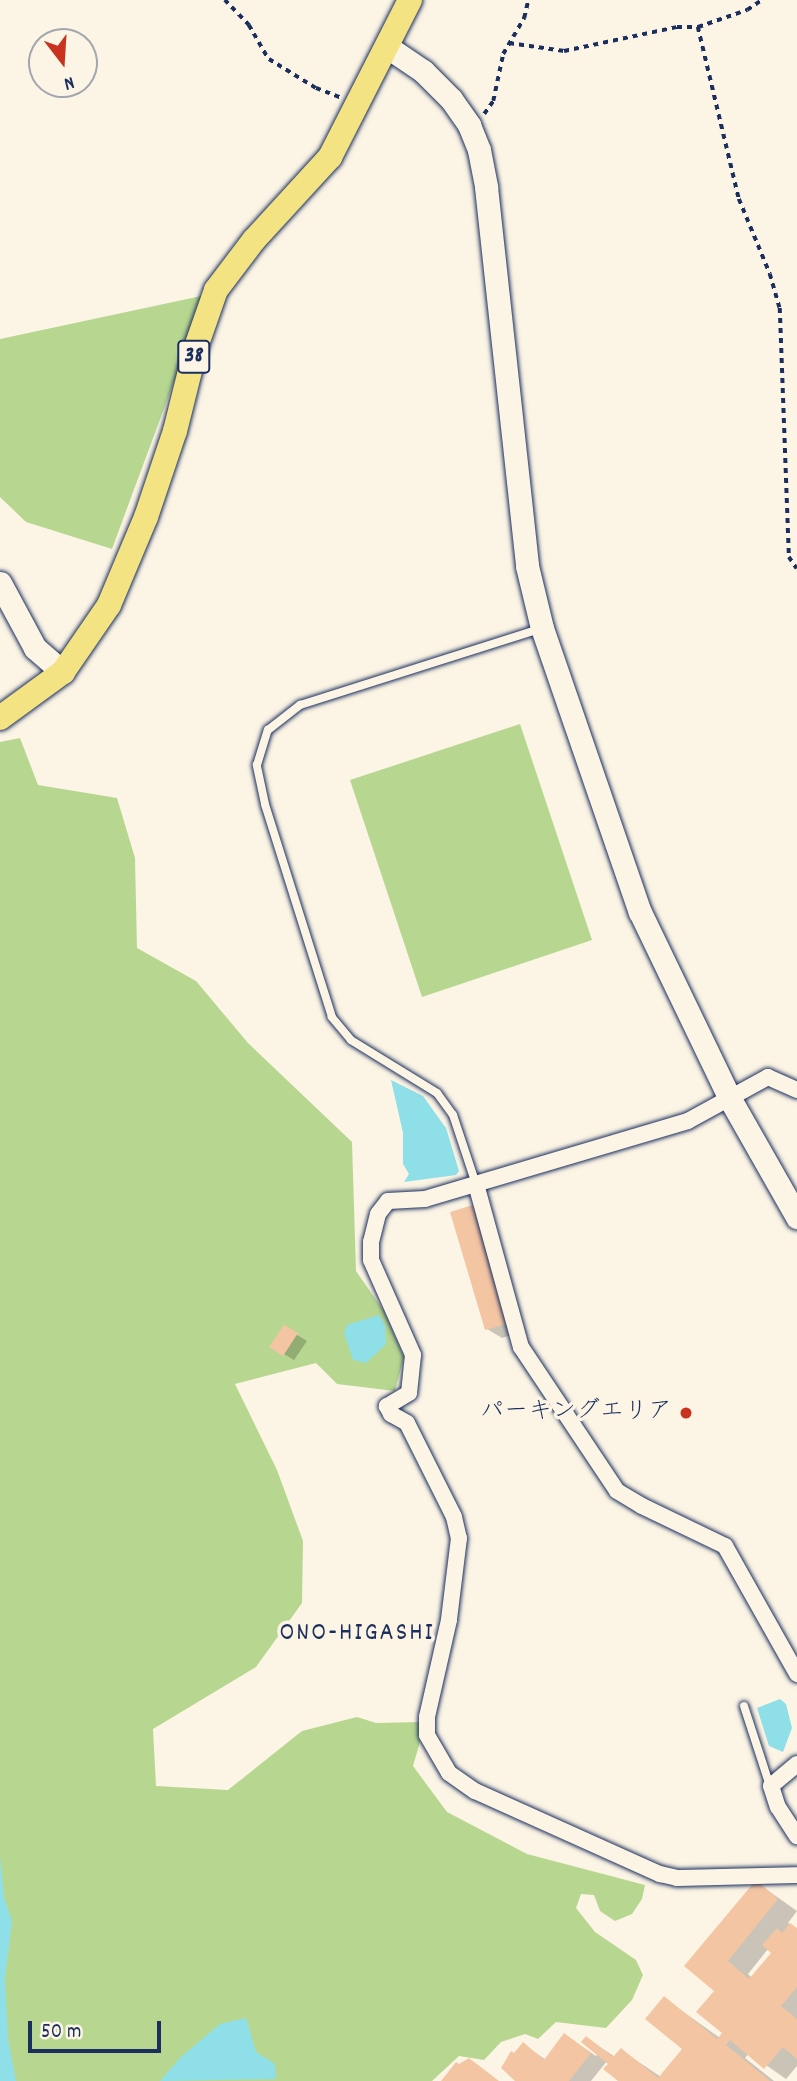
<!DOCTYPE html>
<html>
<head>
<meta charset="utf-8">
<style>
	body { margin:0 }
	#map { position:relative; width:797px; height:2081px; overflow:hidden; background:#fcf5e5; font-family:Dekko,"Klee One",sans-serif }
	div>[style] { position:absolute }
	.green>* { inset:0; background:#b7d790 }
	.water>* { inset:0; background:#8edfe8 }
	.shadow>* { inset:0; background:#0003 }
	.building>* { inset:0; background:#f4c5a3 }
	.path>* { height:3.5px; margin-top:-1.75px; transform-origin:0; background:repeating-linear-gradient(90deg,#1b2f5e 0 5px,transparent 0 10px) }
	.roads { filter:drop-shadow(0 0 2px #1b2f5e) drop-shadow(0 0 2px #1b2f5e) }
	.lane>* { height:8px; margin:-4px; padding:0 4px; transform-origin:4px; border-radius:4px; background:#fcf5e5 }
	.street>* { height:16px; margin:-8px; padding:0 8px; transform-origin:8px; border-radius:8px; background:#fcf5e5 }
	.secondary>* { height:23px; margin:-11.5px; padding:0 11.5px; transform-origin:11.5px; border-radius:11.5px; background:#fcf5e5 }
	.primary>* { height:24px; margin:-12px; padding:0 12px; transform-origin:12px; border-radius:12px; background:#f4e382 }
	.dots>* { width:19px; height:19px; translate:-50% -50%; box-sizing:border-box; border:4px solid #fcf5e5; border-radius:50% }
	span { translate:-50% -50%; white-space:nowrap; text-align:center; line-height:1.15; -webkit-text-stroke:7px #fcf5e5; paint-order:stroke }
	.shield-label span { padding:2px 5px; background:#fcf5e5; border:2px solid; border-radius:5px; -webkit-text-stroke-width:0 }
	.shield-label { font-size:23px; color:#1b2f5e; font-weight:700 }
	.poi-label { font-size:24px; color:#1b2f5e }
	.right { translate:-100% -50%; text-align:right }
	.neighbourhood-label { font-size:26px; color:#1b2f5e; letter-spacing:2px }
	.north { position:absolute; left:28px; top:28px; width:70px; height:70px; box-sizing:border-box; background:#fcf5e5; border:2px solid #a2a6af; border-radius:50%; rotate:163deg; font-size:19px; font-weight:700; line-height:28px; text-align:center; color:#1b2f5e }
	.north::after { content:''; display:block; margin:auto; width:24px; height:32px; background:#c8321e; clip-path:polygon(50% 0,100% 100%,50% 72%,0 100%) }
	.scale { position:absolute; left:28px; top:2021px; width:133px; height:32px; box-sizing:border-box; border:4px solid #1b2f5e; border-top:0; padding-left:9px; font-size:21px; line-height:24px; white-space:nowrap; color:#1b2f5e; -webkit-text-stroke:5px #fcf5e5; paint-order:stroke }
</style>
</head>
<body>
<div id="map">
	<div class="green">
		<div style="clip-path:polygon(206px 295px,112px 549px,26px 522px,0 497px,0 339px)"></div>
		<div style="clip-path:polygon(520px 724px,592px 940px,422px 997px,350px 780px)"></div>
		<div style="clip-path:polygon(20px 738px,38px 785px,117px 798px,135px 858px,137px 948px,196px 981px,248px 1043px,352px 1142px,356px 1271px,384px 1311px,404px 1357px,395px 1391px,337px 1384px,316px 1363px,235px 1384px,277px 1470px,303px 1541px,302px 1603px,256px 1667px,153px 1729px,156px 1786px,228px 1790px,302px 1731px,357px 1717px,376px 1723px,421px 1722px,420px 1742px,413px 1766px,447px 1812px,527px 1854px,645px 1885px,642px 1899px,632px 1914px,615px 1921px,600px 1911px,594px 1895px,581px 1894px,576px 1908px,595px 1932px,636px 1960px,643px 1975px,632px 2000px,606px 2028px,556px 2022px,538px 2039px,525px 2034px,501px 2042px,484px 2060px,459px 2056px,432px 2081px,0 2081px,0 742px)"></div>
	</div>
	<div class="water">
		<div style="clip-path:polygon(391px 1080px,423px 1096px,446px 1128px,459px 1171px,456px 1175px,404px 1182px,409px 1174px,403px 1164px,403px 1133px)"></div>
		<div style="clip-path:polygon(379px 1315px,385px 1325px,386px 1344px,366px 1363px,353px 1360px,344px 1333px,347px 1325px)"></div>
		<div style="clip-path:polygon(780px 1699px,786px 1704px,792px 1728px,783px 1752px,769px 1746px,757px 1708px)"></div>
		<div style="clip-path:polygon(0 1855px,4px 1897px,12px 1921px,5px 1978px,8px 2039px,16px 2081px,0 2081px)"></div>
		<div style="clip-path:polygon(246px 2018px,256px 2052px,275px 2064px,276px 2079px,160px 2081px,180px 2058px,220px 2024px)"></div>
	</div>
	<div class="shadow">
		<div style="clip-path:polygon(472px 1207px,488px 1216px,522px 1332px,502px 1338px,487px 1329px)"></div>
		<div style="clip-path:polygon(284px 1327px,307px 1341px,294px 1360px,284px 1354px)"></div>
		<div style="clip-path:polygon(evenodd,756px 1882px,797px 1911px,788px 1923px,797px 1929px,797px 2066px,786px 2079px,749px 2053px,745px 2058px,774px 2081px,621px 2081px,607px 2061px,591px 2081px,518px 2081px,515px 2055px,523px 2044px,546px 2060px,565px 2035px,596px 2056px,598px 2053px,587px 2038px,615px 2057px,621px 2050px,661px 2077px,684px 2049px,664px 1998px,720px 2038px,724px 2033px,717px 1991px,756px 1882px,768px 1949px,773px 1953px,752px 1978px,748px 1974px,768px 1949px)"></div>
	</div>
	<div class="building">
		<div style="clip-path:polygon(473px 1205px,507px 1324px,485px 1330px,450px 1212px)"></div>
		<div style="clip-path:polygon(284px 1325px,298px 1333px,283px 1356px,269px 1347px)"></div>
		<div style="clip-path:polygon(756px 1880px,778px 1899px,728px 1961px,749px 1979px,771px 1953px,762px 1945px,777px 1928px,782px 1933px,790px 1923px,797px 1928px,797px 1987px,781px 2006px,797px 2019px,797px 2059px,783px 2047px,764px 2069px,730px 2040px,726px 2045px,770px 2081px,618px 2081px,603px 2069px,608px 2064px,581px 2042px,586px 2036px,613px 2057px,621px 2048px,658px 2078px,682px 2049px,645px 2019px,664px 1996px,717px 2039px,722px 2033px,696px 2012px,714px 1991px,684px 1966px)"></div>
		<div style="clip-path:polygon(564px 2033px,591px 2053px,569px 2081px,515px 2081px,501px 2068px,511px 2051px,514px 2053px,523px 2042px,544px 2060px)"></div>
		<div style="clip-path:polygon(469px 2058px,499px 2081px,441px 2081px,456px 2062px,459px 2064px)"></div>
	</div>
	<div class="path">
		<div style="left:225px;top:0;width:35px;rotate:46deg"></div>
		<div style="left:249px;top:25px;width:39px;rotate:60deg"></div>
		<div style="left:269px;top:59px;width:55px;rotate:31.7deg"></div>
		<div style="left:316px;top:88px;width:26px;rotate:21deg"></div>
		<div style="left:698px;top:27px;width:52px;rotate:-19.1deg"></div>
		<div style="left:747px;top:10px;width:18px;rotate:-34deg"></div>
		<div style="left:509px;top:43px;width:56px;rotate:8.3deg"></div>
		<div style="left:564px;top:51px;width:116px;rotate:-12deg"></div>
		<div style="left:677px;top:27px;width:21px"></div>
		<div style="left:698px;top:27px;width:177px;rotate:76.6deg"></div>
		<div style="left:739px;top:199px;width:81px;rotate:67.5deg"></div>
		<div style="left:770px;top:274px;width:35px;rotate:74deg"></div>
		<div style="left:780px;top:308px;width:249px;rotate:87.9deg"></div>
		<div style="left:789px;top:557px;width:14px;rotate:56deg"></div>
		<div style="left:484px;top:114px;width:16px;rotate:-55deg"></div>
		<div style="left:493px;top:101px;width:48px;rotate:-78deg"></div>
		<div style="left:503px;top:54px;width:42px;rotate:-59.7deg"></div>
		<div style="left:524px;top:18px;width:18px;rotate:-77deg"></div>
	</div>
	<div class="roads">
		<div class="lane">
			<div style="left:476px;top:1184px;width:73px;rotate:-108.4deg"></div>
			<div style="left:453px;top:1115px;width:27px;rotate:-126deg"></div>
			<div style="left:437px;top:1093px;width:101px;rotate:-148.4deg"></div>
			<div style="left:351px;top:1040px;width:30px;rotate:-130deg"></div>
			<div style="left:332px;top:1017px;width:223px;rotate:-107.5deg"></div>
			<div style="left:265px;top:804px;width:40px;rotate:-102deg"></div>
			<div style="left:257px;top:765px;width:37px;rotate:-73deg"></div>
			<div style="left:268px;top:730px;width:41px;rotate:-38deg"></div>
			<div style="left:300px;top:705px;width:251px;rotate:-17.6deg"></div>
			<div style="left:744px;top:1706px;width:84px;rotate:72deg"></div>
		</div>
		<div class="street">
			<div style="left:797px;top:1090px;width:32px;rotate:-156deg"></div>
			<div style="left:768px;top:1077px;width:91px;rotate:151.2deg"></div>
			<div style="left:688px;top:1121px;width:274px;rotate:163.5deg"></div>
			<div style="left:425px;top:1199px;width:37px;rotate:177deg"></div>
			<div style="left:388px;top:1201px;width:16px;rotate:128deg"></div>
			<div style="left:378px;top:1214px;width:29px;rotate:104deg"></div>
			<div style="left:371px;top:1242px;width:18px;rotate:90deg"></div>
			<div style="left:371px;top:1260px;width:104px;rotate:66.1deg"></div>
			<div style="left:413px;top:1355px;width:38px;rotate:96deg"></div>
			<div style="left:409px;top:1393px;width:26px;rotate:149deg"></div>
			<div style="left:387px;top:1406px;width:9px;rotate:63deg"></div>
			<div style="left:391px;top:1414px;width:18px;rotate:29deg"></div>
			<div style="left:407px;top:1423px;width:105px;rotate:63.4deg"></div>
			<div style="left:454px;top:1517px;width:22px;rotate:77deg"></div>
			<div style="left:459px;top:1538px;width:83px;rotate:97deg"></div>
			<div style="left:449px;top:1620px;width:99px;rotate:102.8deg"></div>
			<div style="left:427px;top:1717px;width:18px;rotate:90deg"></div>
			<div style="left:427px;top:1735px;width:44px;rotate:59.9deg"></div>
			<div style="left:449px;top:1773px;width:32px;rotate:35deg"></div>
			<div style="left:475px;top:1791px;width:203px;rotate:24.2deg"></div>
			<div style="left:660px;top:1874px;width:17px;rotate:13deg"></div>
			<div style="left:677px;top:1878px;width:120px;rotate:-1.4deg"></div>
			<div style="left:476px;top:1184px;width:169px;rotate:74.6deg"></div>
			<div style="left:521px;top:1347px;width:173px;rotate:56.3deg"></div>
			<div style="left:617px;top:1491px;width:29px;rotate:31deg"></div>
			<div style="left:642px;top:1506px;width:92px;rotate:25.7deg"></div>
			<div style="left:725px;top:1546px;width:147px;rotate:60.6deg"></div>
			<div style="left:797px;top:1764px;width:34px;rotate:140deg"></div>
			<div style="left:771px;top:1786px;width:22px;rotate:72deg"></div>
			<div style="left:778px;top:1807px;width:35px;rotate:57deg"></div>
		</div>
		<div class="secondary">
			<div style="left:386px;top:46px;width:45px;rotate:34deg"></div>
			<div style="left:423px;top:71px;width:40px;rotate:45deg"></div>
			<div style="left:451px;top:99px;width:32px;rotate:55deg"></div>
			<div style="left:469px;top:125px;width:27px;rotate:68deg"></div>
			<div style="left:479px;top:150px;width:38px;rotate:79deg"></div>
			<div style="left:486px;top:187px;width:381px;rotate:83.8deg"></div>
			<div style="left:527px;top:566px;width:64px;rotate:76.4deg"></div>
			<div style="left:542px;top:628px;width:300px;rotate:71deg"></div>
			<div style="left:640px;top:912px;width:208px;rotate:64.3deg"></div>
			<div style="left:730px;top:1099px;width:136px;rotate:60.4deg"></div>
			<div style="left:0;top:583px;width:74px;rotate:61.7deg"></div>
			<div style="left:35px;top:648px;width:37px;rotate:41deg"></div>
		</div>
		<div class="primary">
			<div style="left:0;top:718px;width:78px;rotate:-36.1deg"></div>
			<div style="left:63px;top:672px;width:81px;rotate:-55.5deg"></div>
			<div style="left:109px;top:605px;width:95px;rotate:-67.2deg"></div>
			<div style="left:146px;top:517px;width:91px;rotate:-71.4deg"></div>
			<div style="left:175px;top:431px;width:87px;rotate:-76deg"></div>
			<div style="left:196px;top:347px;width:60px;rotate:-70.7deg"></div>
			<div style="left:216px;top:290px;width:63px;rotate:-52.8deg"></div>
			<div style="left:254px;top:240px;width:113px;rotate:-47.5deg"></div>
			<div style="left:330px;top:157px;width:176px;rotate:-63deg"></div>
		</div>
	</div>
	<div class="dots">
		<div style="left:686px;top:1413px;background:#c8321e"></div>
	</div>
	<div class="shield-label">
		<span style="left:194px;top:357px">38</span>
	</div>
	<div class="poi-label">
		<span class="right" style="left:672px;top:1413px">パーキングエリア</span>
	</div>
	<div class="neighbourhood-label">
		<span style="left:357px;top:1634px">ONO-HIGASHI</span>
	</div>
	<div class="north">N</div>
	<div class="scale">50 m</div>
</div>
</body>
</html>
